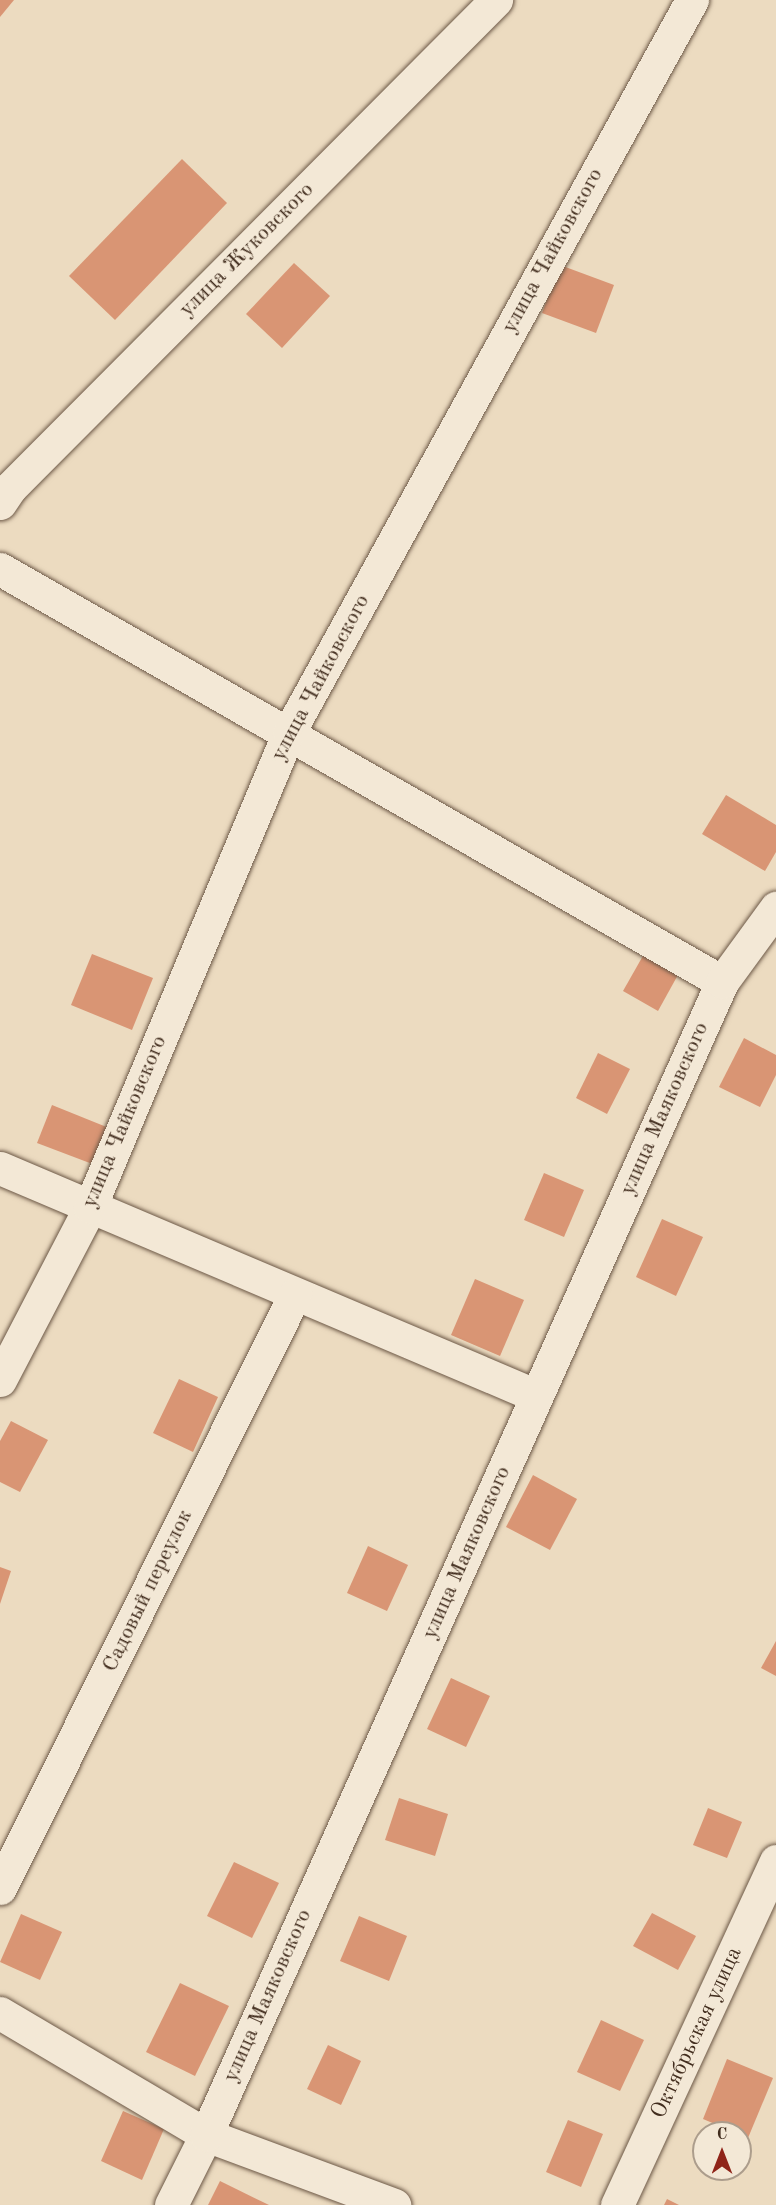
<!DOCTYPE html>
<html>
<head>
<meta charset="utf-8">
<style>
	body { margin:0 }
	#map { position:relative; width:776px; height:2205px; overflow:hidden; background:#ecdbc0; font-family:"Old Standard TT",serif }
	div>[style] { position:absolute }
	.building>* { inset:0; background:#d99574 }
	.roads { filter:drop-shadow(0 0 2px #6c5846) drop-shadow(0 0 2px #6c5846) }
	.minor>* { height:33px; margin:-16.5px; padding:0 16.5px; transform-origin:16.5px; border-radius:16.5px; background:#f3e8d6 }
	span { translate:-50% -50%; white-space:nowrap; text-align:center; line-height:1.15; -webkit-text-stroke:5px #f3e8d6; paint-order:stroke }
	.street-label { font-size:22px; color:#422d1e }
	.north { position:absolute; left:692px; top:2121px; width:60px; height:60px; box-sizing:border-box; background:#f3e8d6; border:2px solid #ac9d8c; border-radius:50%; rotate:0deg; font-size:16px; font-weight:700; line-height:24px; text-align:center; color:#422d1e }
	.north::after { content:''; display:block; margin:auto; width:21px; height:27px; background:#8f2418; clip-path:polygon(50% 0,100% 100%,50% 72%,0 100%) }
</style>
</head>
<body>
<div id="map">
	<div class="building">
		<div style="clip-path:polygon(0 0,14px 0,0 17px)"></div>
		<div style="clip-path:polygon(182px 159px,227px 203px,115px 320px,69px 276px)"></div>
		<div style="clip-path:polygon(294px 263px,330px 296px,282px 348px,246px 314px)"></div>
		<div style="clip-path:polygon(560px 265px,614px 285px,596px 333px,542px 313px)"></div>
		<div style="clip-path:polygon(726px 795px,776px 825px,776px 852px,765px 871px,702px 834px)"></div>
		<div style="clip-path:polygon(92px 954px,153px 978px,132px 1030px,71px 1005px)"></div>
		<div style="clip-path:polygon(644px 954px,679px 973px,658px 1011px,623px 991px)"></div>
		<div style="clip-path:polygon(744px 1038px,776px 1055px,776px 1075px,760px 1107px,719px 1087px)"></div>
		<div style="clip-path:polygon(598px 1053px,630px 1069px,607px 1114px,576px 1098px)"></div>
		<div style="clip-path:polygon(52px 1105px,109px 1128px,95px 1165px,37px 1143px)"></div>
		<div style="clip-path:polygon(544px 1173px,584px 1190px,564px 1237px,524px 1220px)"></div>
		<div style="clip-path:polygon(662px 1219px,703px 1237px,676px 1296px,636px 1277px)"></div>
		<div style="clip-path:polygon(475px 1279px,524px 1300px,500px 1356px,451px 1335px)"></div>
		<div style="clip-path:polygon(179px 1379px,218px 1397px,193px 1452px,153px 1433px)"></div>
		<div style="clip-path:polygon(11px 1421px,48px 1440px,20px 1492px,0 1482px,0 1441px)"></div>
		<div style="clip-path:polygon(533px 1475px,577px 1499px,550px 1550px,506px 1527px)"></div>
		<div style="clip-path:polygon(368px 1546px,408px 1565px,387px 1611px,347px 1593px)"></div>
		<div style="clip-path:polygon(0 1567px,11px 1571px,0 1604px)"></div>
		<div style="clip-path:polygon(776px 1641px,776px 1676px,761px 1668px)"></div>
		<div style="clip-path:polygon(451px 1678px,490px 1696px,466px 1747px,427px 1729px)"></div>
		<div style="clip-path:polygon(399px 1798px,448px 1814px,435px 1856px,385px 1840px)"></div>
		<div style="clip-path:polygon(708px 1808px,742px 1822px,727px 1858px,693px 1845px)"></div>
		<div style="clip-path:polygon(234px 1862px,279px 1883px,252px 1938px,207px 1916px)"></div>
		<div style="clip-path:polygon(652px 1913px,696px 1936px,678px 1970px,633px 1946px)"></div>
		<div style="clip-path:polygon(21px 1914px,62px 1932px,40px 1980px,0 1962px)"></div>
		<div style="clip-path:polygon(359px 1916px,407px 1936px,389px 1981px,340px 1961px)"></div>
		<div style="clip-path:polygon(180px 1983px,229px 2006px,195px 2076px,146px 2052px)"></div>
		<div style="clip-path:polygon(601px 2020px,644px 2040px,620px 2091px,577px 2072px)"></div>
		<div style="clip-path:polygon(328px 2045px,361px 2061px,341px 2105px,307px 2089px)"></div>
		<div style="clip-path:polygon(727px 2059px,773px 2078px,748px 2138px,703px 2119px)"></div>
		<div style="clip-path:polygon(123px 2111px,164px 2129px,142px 2180px,101px 2161px)"></div>
		<div style="clip-path:polygon(568px 2120px,603px 2134px,581px 2187px,546px 2172px)"></div>
		<div style="clip-path:polygon(220px 2181px,269px 2205px,208px 2205px)"></div>
		<div style="clip-path:polygon(667px 2199px,679px 2205px,664px 2205px)"></div>
	</div>
	<div class="roads">
		<div class="minor">
			<div style="left:0;top:503px;width:18px;rotate:-56deg"></div>
			<div style="left:10px;top:488px;width:689px;rotate:-45.12deg"></div>
			<div style="left:0;top:569px;width:832px;rotate:29.77deg"></div>
			<div style="left:0;top:1168px;width:583px;rotate:23.01deg"></div>
			<div style="left:0;top:1380px;width:195px;rotate:-62.5deg"></div>
			<div style="left:90px;top:1207px;width:515px;rotate:-67.27deg"></div>
			<div style="left:289px;top:732px;width:836px;rotate:-61.17deg"></div>
			<div style="left:0;top:1888px;width:663px;rotate:-63.59deg"></div>
			<div style="left:0;top:2013px;width:239px;rotate:30.6deg"></div>
			<div style="left:206px;top:2135px;width:201px;rotate:20.4deg"></div>
			<div style="left:171px;top:2205px;width:78px;rotate:-63.4deg"></div>
			<div style="left:206px;top:2135px;width:1263px;rotate:-65.89deg"></div>
			<div style="left:722px;top:982px;width:92px;rotate:-53.9deg"></div>
			<div style="left:617px;top:2205px;width:379px;rotate:-65.2deg"></div>
		</div>
	</div>
	<div class="street-label">
		<span style="left:247px;top:250px;rotate:-45deg">улица Жуковского</span>
		<span style="left:553px;top:251px;rotate:-61deg">улица Чайковского</span>
		<span style="left:321px;top:678px;rotate:-62deg">улица Чайковского</span>
		<span style="left:665px;top:1109px;rotate:-66deg">улица Маяковского</span>
		<span style="left:125px;top:1122px;rotate:-67deg">улица Чайковского</span>
		<span style="left:467px;top:1553px;rotate:-66deg">улица Маяковского</span>
		<span style="left:148px;top:1591px;rotate:-64deg">Садовый переулок</span>
		<span style="left:268px;top:1996px;rotate:-66deg">улица Маяковского</span>
		<span style="left:697px;top:2033px;rotate:-65deg">Октябрьская улица</span>
	</div>
	<div class="north">С</div>
</div>
</body>
</html>
